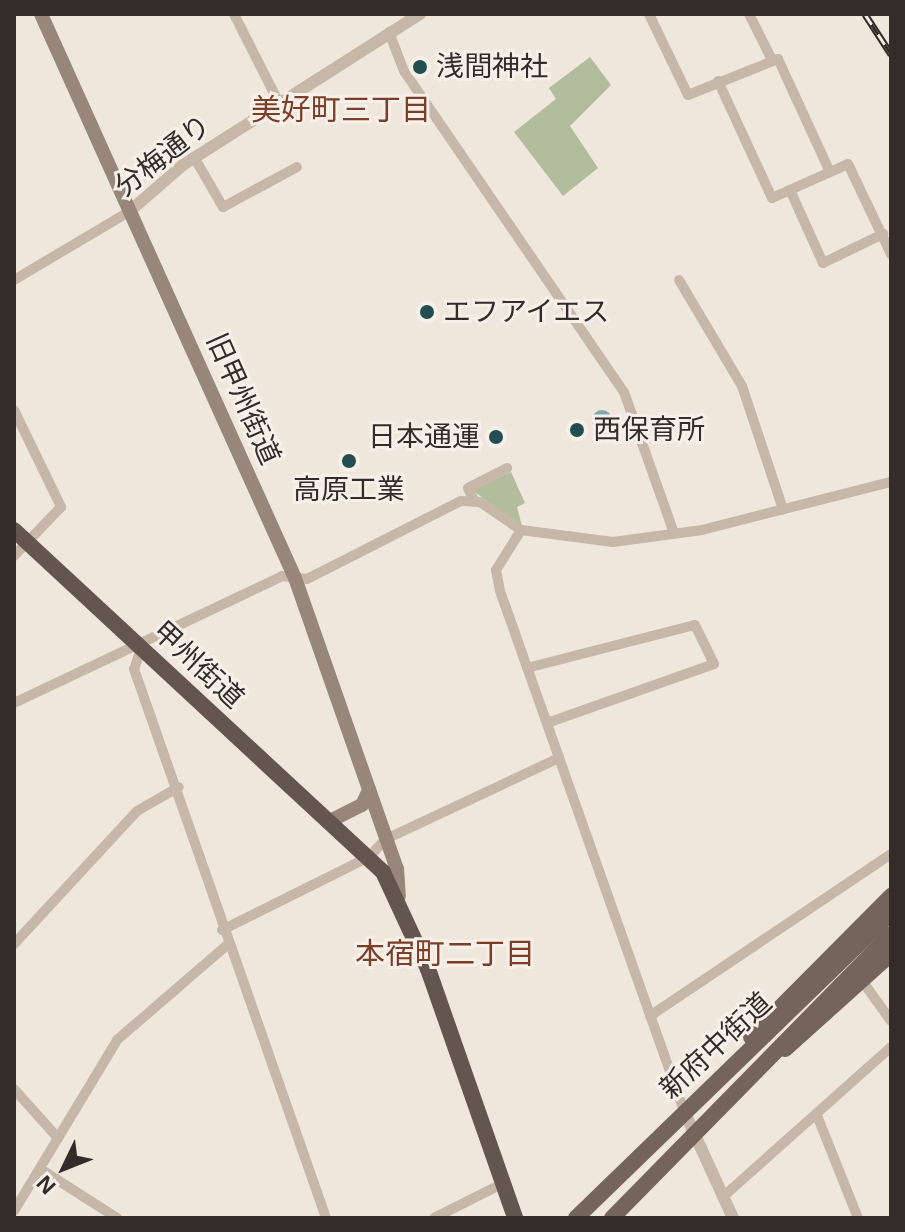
<!DOCTYPE html>
<html>
<head>
<meta charset="utf-8">
<style>
	body { margin:0 }
	#map { position:relative; width:905px; height:1232px; overflow:hidden; background:#efe6dc; font-family:Arial,"Noto Sans JP",sans-serif }
	div>[style] { position:absolute }
	.green>* { inset:0; background:#b2bd9d }
	.water>* { inset:0; background:#7ea7a9 }
	.round { border-radius:50% }
	.minor>* { height:10px; margin:-5px; padding:0 5px; transform-origin:5px; border-radius:5px; background:#c6b7a9 }
	.tertiary>* { height:12px; margin:-6px; padding:0 6px; transform-origin:6px; border-radius:6px; background:#c6b7a9 }
	.secondary>* { height:14px; margin:-7px; padding:0 7px; transform-origin:7px; border-radius:7px; background:#99867b }
	.primary>* { height:16px; margin:-8px; padding:0 8px; transform-origin:8px; border-radius:8px; background:#74645b }
	.trunk>* { height:16px; margin:-8px; padding:0 8px; transform-origin:8px; border-radius:8px; background:#64554e }
	.rail>* { height:7px; margin-top:-3.5px; transform-origin:0; background:repeating-linear-gradient(90deg,#f7f0e8 0 12px,#342c28 0 24px); box-sizing:border-box; border-block:2px solid #342c28 }
	.dots>* { width:22px; height:22px; translate:-50% -50%; box-sizing:border-box; border:4px solid #f7f0e8; border-radius:50% }
	span { translate:-50% -50%; white-space:nowrap; text-align:center; line-height:1.15; -webkit-text-stroke:6px #f7f0e8; paint-order:stroke }
	.poi-label { font-size:28px; color:#342c28 }
	.left { translate:0 -50%; text-align:left }
	.right { translate:-100% -50%; text-align:right }
	.street-label { font-size:28px; color:#342c28 }
	.neighbourhood-label { font-size:30px; color:#7b3e29 }
	.frame { position:absolute; inset:0; border:16px solid #342c28; pointer-events:none }
	.north { position:absolute; left:24px; top:1128px; width:80px; height:80px; -webkit-text-stroke:6px #f7f0e8; paint-order:stroke; rotate:227deg; font-size:22px; font-weight:700; line-height:32px; text-align:center; color:#342c28 }
	.north::after { content:''; display:block; margin:auto; width:28px; height:36px; background:#342c28; clip-path:polygon(50% 0,100% 100%,50% 72%,0 100%) }
</style>
</head>
<body>
<div id="map">
	<div class="green">
		<div style="clip-path:polygon(590px 57px,611px 85px,570px 126px,598px 168px,563px 196px,514px 132px,556px 99px,549px 88px)"></div>
		<div style="clip-path:polygon(511px 472px,525px 503px,517px 507px,522px 526px,472px 490px)"></div>
	</div>
	<div class="water">
		<div class="round" style="left:592px;top:410px;width:20px;height:20px"></div>
	</div>
	<div class="minor">
		<div style="left:234px;top:14px;width:97px;rotate:63.2deg"></div>
		<div style="left:649px;top:14px;width:90px;rotate:64.3deg"></div>
		<div style="left:688px;top:95px;width:97px;rotate:-21.8deg"></div>
		<div style="left:778px;top:59px;width:124px;rotate:65.3deg"></div>
		<div style="left:749px;top:14px;width:51px;rotate:63.4deg"></div>
		<div style="left:389px;top:32px;width:42px;rotate:69deg"></div>
		<div style="left:404px;top:71px;width:389px;rotate:55.6deg"></div>
		<div style="left:624px;top:392px;width:150px;rotate:70.5deg"></div>
		<div style="left:718px;top:81px;width:129px;rotate:65.2deg"></div>
		<div style="left:772px;top:198px;width:83px;rotate:-24.1deg"></div>
		<div style="left:848px;top:164px;width:100px;rotate:64.5deg"></div>
		<div style="left:194px;top:157px;width:58px;rotate:59.9deg"></div>
		<div style="left:223px;top:207px;width:84px;rotate:-28.4deg"></div>
		<div style="left:790px;top:190px;width:80px;rotate:65.7deg"></div>
		<div style="left:823px;top:263px;width:67px;rotate:-25.8deg"></div>
		<div style="left:14px;top:280px;width:135px;rotate:-30.7deg"></div>
		<div style="left:679px;top:280px;width:123px;rotate:59.3deg"></div>
		<div style="left:742px;top:386px;width:130px;rotate:71.6deg"></div>
		<div style="left:14px;top:410px;width:108px;rotate:64.1deg"></div>
		<div style="left:61px;top:507px;width:68px;rotate:133.8deg"></div>
		<div style="left:474px;top:500px;width:13px;rotate:-117deg"></div>
		<div style="left:468px;top:488px;width:44px;rotate:-27.1deg"></div>
		<div style="left:521px;top:530px;width:47px;rotate:122deg"></div>
		<div style="left:496px;top:570px;width:21px;rotate:79deg"></div>
		<div style="left:500px;top:591px;width:552px;rotate:70.51deg"></div>
		<div style="left:141px;top:648px;width:22px;rotate:108deg"></div>
		<div style="left:134px;top:669px;width:582px;rotate:70.72deg"></div>
		<div style="left:527px;top:668px;width:173px;rotate:-14.4deg"></div>
		<div style="left:695px;top:625px;width:43px;rotate:64deg"></div>
		<div style="left:714px;top:664px;width:177px;rotate:160.5deg"></div>
		<div style="left:14px;top:703px;width:297px;rotate:-25.3deg"></div>
		<div style="left:283px;top:576px;width:24px;rotate:7deg"></div>
		<div style="left:307px;top:579px;width:173px;rotate:-26.9deg"></div>
		<div style="left:461px;top:501px;width:19px;rotate:3deg"></div>
		<div style="left:480px;top:502px;width:50px;rotate:34.3deg"></div>
		<div style="left:521px;top:530px;width:93px;rotate:7.4deg"></div>
		<div style="left:613px;top:542px;width:90px;rotate:-7.7deg"></div>
		<div style="left:702px;top:530px;width:195px;rotate:-14.3deg"></div>
		<div style="left:222px;top:930px;width:164px;rotate:-26.4deg"></div>
		<div style="left:369px;top:857px;width:25px;rotate:-47deg"></div>
		<div style="left:386px;top:839px;width:191px;rotate:-25.1deg"></div>
		<div style="left:14px;top:944px;width:181px;rotate:-47.2deg"></div>
		<div style="left:137px;top:811px;width:48px;rotate:-29.7deg"></div>
		<div style="left:863px;top:982px;width:48px;rotate:54.3deg"></div>
		<div style="left:650px;top:1016px;width:290px;rotate:-33.9deg"></div>
		<div style="left:14px;top:1089px;width:66px;rotate:48.1deg"></div>
		<div style="left:818px;top:1118px;width:108px;rotate:68.2deg"></div>
		<div style="left:42px;top:1170px;width:89px;rotate:32.6deg"></div>
		<div style="left:725px;top:1195px;width:222px;rotate:-41.7deg"></div>
		<div style="left:14px;top:1211px;width:200px;rotate:-58.9deg"></div>
		<div style="left:117px;top:1040px;width:145px;rotate:-40.8deg"></div>
		<div style="left:434px;top:1218px;width:78px;rotate:-26.6deg"></div>
	</div>
	<div class="tertiary">
		<div style="left:130px;top:211px;width:70px;rotate:-41deg"></div>
		<div style="left:183px;top:165px;width:281px;rotate:-32.5deg"></div>
		<div style="left:684px;top:1111px;width:118px;rotate:65.4deg"></div>
	</div>
	<div class="secondary">
		<div style="left:41px;top:14px;width:619px;rotate:65.76deg"></div>
		<div style="left:295px;top:578px;width:308px;rotate:70.7deg"></div>
		<div style="left:397px;top:869px;width:27px;rotate:86deg"></div>
		<div style="left:330px;top:821px;width:36px;rotate:-27deg"></div>
		<div style="left:362px;top:805px;width:17px;rotate:-65deg"></div>
	</div>
	<div class="primary">
		<div style="left:751px;top:1037px;width:199px;rotate:-45.2deg"></div>
		<div style="left:785px;top:1049px;width:142px;rotate:-41.9deg"></div>
		<div style="left:576px;top:1218px;width:438px;rotate:-44.1deg"></div>
		<div style="left:612px;top:1218px;width:398px;rotate:-45.5deg"></div>
	</div>
	<div class="trunk">
		<div style="left:14px;top:530px;width:503px;rotate:42.83deg"></div>
		<div style="left:383px;top:872px;width:107px;rotate:65.1deg"></div>
		<div style="left:428px;top:969px;width:264px;rotate:70.7deg"></div>
	</div>
	<div class="rail">
		<div style="left:865px;top:14px;width:48px;rotate:57deg"></div>
	</div>
	<div class="dots">
		<div style="left:420px;top:67px;background:#224e51"></div>
		<div style="left:427px;top:312px;background:#224e51"></div>
		<div style="left:577px;top:430px;background:#224e51"></div>
		<div style="left:496px;top:437px;background:#224e51"></div>
		<div style="left:349px;top:461px;background:#224e51"></div>
	</div>
	<div class="poi-label">
		<span class="left" style="left:436px;top:67px">浅間神社</span>
		<span class="left" style="left:443px;top:312px">エフアイエス</span>
		<span class="left" style="left:593px;top:430px">西保育所</span>
		<span class="right" style="left:480px;top:437px">日本通運</span>
		<span style="left:349px;top:490px">高原工業</span>
	</div>
	<div class="street-label">
		<span style="left:163px;top:156px;rotate:-38deg">分梅通り</span>
		<span style="left:243px;top:399px;rotate:66deg">旧甲州街道</span>
		<span style="left:198px;top:665px;rotate:43deg">甲州街道</span>
		<span style="left:716px;top:1046px;rotate:-43deg">新府中街道</span>
	</div>
	<div class="neighbourhood-label">
		<span style="left:341px;top:110px">美好町三丁目</span>
		<span style="left:445px;top:954px">本宿町二丁目</span>
	</div>
	<div class="frame"></div>
	<div class="north">N</div>
</div>
</body>
</html>
